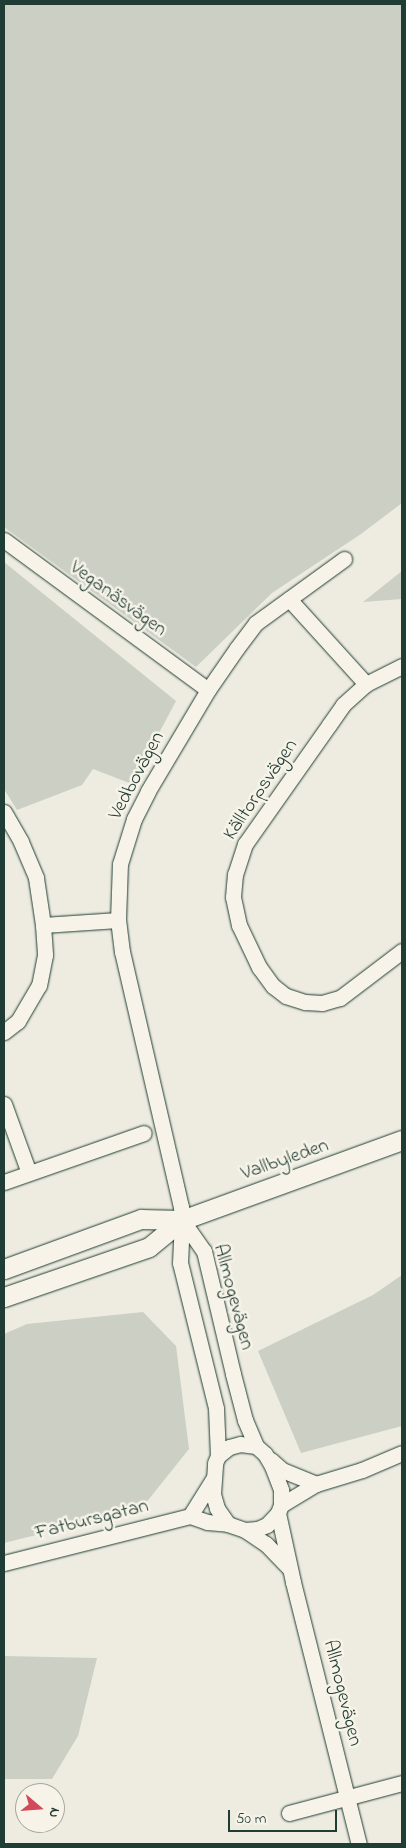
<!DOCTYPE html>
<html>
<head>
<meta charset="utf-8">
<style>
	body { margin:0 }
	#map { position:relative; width:406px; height:1848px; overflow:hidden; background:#eeece1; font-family:"Indie Flower",sans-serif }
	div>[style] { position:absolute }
	.green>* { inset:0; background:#cccfc4 }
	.roads { filter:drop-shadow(0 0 1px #1f3d34) drop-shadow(0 0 1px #1f3d34) }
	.minor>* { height:15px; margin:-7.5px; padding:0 7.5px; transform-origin:7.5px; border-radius:7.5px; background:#f7f3e8 }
	.major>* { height:19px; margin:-9.5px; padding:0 9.5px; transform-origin:9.5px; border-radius:9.5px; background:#f7f3e8 }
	span { translate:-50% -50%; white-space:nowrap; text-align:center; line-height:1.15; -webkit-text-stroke:5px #f7f3e8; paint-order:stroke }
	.street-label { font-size:20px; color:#1f3d34 }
	.frame { position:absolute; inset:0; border:5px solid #1f3d34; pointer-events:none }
	.north { position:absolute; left:15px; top:1783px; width:50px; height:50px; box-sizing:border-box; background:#f7f3e8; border:1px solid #a1aaa0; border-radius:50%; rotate:108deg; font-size:14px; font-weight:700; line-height:20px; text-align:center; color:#1f3d34 }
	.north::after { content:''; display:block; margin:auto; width:18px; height:22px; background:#d1495b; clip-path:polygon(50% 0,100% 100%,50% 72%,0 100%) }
	.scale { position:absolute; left:228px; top:1810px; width:109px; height:22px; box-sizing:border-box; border:2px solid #1f3d34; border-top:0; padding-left:6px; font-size:15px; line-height:18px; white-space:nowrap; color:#1f3d34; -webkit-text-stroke:4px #f7f3e8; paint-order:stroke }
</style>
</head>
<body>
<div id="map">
	<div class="green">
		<div style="clip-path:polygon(4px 4px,402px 4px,402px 503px,361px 534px,272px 593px,196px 667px,4px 527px)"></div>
		<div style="clip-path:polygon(4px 562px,176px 701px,132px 784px,93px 769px,82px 785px,17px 810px,4px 789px)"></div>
		<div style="clip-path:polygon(402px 571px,402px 599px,363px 602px)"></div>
		<div style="clip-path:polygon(402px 1275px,402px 1426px,301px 1453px,258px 1351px,373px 1295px)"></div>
		<div style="clip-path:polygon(143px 1312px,176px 1346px,189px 1449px,141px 1509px,4px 1543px,4px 1334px,27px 1324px)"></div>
		<div style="clip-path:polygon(4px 1656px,97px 1658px,78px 1736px,52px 1779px,4px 1779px)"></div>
	</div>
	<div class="roads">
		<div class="minor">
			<div style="left:4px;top:540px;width:253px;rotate:36.3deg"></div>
			<div style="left:289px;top:599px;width:115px;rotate:47.8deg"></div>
			<div style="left:402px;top:666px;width:40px;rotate:153.4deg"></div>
			<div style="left:366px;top:684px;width:31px;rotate:138deg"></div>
			<div style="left:343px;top:705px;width:24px;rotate:125deg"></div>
			<div style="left:329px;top:725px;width:146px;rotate:125.2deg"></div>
			<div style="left:245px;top:844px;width:32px;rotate:108deg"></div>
			<div style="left:235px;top:874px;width:23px;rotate:95deg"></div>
			<div style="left:233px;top:897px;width:29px;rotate:78deg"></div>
			<div style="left:239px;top:925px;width:47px;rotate:64.5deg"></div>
			<div style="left:259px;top:967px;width:24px;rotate:54deg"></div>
			<div style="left:273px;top:986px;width:16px;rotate:38deg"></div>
			<div style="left:286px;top:996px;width:20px;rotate:18deg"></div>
			<div style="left:305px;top:1002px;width:17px;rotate:3deg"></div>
			<div style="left:322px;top:1003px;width:19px;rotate:-16deg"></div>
			<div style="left:340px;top:998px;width:78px;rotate:-37.2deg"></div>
			<div style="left:4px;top:812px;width:34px;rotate:60deg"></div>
			<div style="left:21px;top:842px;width:39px;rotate:67deg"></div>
			<div style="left:36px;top:878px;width:48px;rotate:81.5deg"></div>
			<div style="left:43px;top:925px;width:30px;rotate:86deg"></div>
			<div style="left:45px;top:955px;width:31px;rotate:101deg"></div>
			<div style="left:39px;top:985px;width:42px;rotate:120.3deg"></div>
			<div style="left:18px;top:1021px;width:18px;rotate:142deg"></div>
			<div style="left:43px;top:925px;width:75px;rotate:-3.8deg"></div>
			<div style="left:4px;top:1104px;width:73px;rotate:70.1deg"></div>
			<div style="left:4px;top:1182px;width:148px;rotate:-19.3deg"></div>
			<div style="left:182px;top:1220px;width:38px;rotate:55deg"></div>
			<div style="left:204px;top:1251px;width:126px;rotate:76.7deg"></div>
			<div style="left:233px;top:1374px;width:48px;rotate:75.4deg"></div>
			<div style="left:245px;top:1420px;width:28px;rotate:67deg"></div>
			<div style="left:240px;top:1444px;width:16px;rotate:7deg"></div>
			<div style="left:256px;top:1446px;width:12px;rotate:42deg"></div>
			<div style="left:265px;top:1454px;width:14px;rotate:60deg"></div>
			<div style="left:272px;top:1466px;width:26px;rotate:69deg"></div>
			<div style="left:281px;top:1490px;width:15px;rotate:90deg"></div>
			<div style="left:281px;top:1505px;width:9px;rotate:111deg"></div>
			<div style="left:278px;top:1513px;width:16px;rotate:133deg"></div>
			<div style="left:267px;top:1525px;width:11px;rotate:158deg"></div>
			<div style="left:257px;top:1529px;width:12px;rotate:175deg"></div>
			<div style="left:245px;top:1530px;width:18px;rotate:-161deg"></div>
			<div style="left:228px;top:1524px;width:19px;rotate:-125deg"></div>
			<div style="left:217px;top:1508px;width:15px;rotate:-106deg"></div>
			<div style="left:213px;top:1494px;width:31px;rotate:-86deg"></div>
			<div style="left:215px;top:1463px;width:8px;rotate:-67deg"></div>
			<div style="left:218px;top:1456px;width:14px;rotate:-39deg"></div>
			<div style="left:229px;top:1447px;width:11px;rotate:-15deg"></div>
			<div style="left:218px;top:1456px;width:48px;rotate:-92.4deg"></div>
			<div style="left:216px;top:1408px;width:149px;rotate:-103.9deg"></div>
			<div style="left:180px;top:1263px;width:43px;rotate:-87.3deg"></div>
			<div style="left:182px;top:1220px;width:13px;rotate:-94deg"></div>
			<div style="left:181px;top:1207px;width:262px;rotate:-103deg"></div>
			<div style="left:122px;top:952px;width:32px;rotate:-97deg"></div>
			<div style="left:118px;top:920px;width:56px;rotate:-88deg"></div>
			<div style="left:120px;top:864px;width:47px;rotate:-72.7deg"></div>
			<div style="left:134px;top:819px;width:31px;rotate:-63deg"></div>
			<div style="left:148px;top:791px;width:117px;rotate:-59.3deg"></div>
			<div style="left:208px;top:690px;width:51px;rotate:-55.4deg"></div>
			<div style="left:237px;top:648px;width:31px;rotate:-53deg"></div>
			<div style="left:256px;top:623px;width:109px;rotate:-36deg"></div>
			<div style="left:271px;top:1460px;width:15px;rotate:42deg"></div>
			<div style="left:282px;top:1470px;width:37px;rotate:22deg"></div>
			<div style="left:281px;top:1505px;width:41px;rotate:-31deg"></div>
			<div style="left:316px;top:1484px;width:48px;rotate:-16.9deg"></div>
			<div style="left:362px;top:1470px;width:43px;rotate:-23deg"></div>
			<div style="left:278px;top:1513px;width:71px;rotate:77.7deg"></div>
			<div style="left:293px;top:1582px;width:270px;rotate:75.9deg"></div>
			<div style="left:190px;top:1516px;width:18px;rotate:19deg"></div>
			<div style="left:207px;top:1522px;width:21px;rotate:5deg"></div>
			<div style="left:245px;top:1530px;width:25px;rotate:34deg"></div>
			<div style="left:266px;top:1544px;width:33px;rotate:46deg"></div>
			<div style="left:4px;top:1563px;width:192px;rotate:-14.2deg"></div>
			<div style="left:190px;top:1516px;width:44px;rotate:-58.1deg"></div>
			<div style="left:289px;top:1813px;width:117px;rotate:-14.9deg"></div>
		</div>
		<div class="major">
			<div style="left:4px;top:1269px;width:146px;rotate:-20.1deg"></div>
			<div style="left:141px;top:1219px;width:41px;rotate:1.4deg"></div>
			<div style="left:4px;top:1297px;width:153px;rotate:-19deg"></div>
			<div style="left:149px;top:1247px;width:43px;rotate:-39.3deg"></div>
			<div style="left:182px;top:1220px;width:234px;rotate:-20deg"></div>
		</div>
	</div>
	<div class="street-label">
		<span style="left:118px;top:599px;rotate:36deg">Veganäsvägen</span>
		<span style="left:137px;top:776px;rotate:-62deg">Vedbovägen</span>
		<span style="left:261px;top:790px;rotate:-56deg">Källtorpsvägen</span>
		<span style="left:285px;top:1160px;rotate:-19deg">Vallbyleden</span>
		<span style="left:233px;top:1297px;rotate:75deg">Allmogevägen</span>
		<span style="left:92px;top:1520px;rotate:-14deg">Fatbursgatan</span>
		<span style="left:342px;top:1693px;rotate:76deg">Allmogevägen</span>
	</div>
	<div class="frame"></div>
	<div class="north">N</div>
	<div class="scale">50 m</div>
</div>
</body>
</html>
